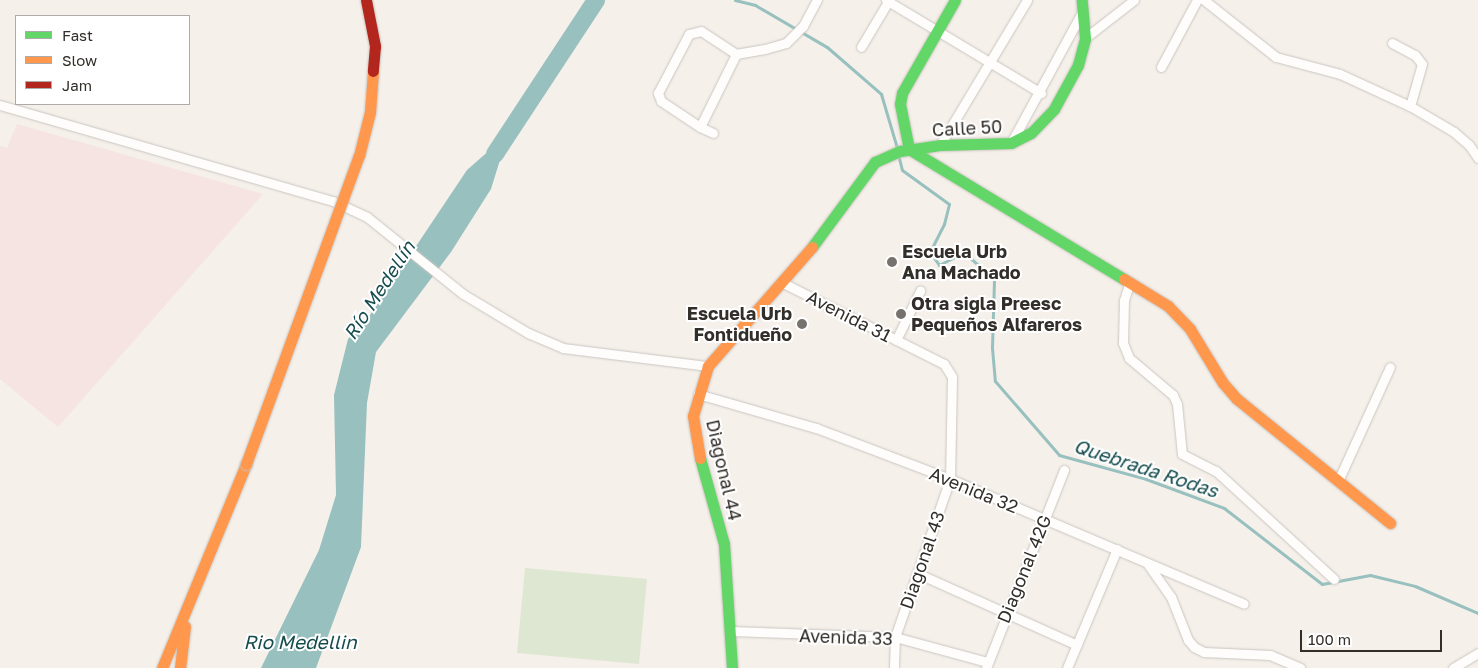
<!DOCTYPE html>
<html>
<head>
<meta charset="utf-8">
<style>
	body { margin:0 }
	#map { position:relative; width:1478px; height:668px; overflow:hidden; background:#f6f0ea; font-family:"Golos Text",sans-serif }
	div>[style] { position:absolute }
	.industrial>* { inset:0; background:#f5e4e1 }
	.green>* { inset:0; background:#dde7d2 }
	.water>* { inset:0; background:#97c0bf }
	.stream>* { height:3px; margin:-1.5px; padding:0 1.5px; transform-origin:1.5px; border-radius:1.5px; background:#97c0bf }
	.river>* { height:18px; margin:-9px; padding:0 9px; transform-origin:9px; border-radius:9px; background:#97c0bf }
	.roads { filter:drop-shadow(0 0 1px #c9c5c0) drop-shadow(0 0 1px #c9c5c0) }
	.street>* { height:9px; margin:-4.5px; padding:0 4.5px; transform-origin:4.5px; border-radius:4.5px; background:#fefdfc }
	.fast>* { height:11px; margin:-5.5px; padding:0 5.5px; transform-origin:5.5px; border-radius:5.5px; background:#63d668 }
	.slow>* { height:11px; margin:-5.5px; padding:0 5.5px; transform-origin:5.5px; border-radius:5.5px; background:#ff974d }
	.bridges { filter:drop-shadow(0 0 1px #c9c5c0) drop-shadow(0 0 1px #c9c5c0) }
	.slow-bridge>* { height:11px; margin:-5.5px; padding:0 5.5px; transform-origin:5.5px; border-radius:5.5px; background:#ff974d }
	.jam-bridge>* { height:11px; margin:-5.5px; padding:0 5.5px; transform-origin:5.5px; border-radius:5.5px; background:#b3261e }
	.dots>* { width:14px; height:14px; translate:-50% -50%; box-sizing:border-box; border:2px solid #fff; border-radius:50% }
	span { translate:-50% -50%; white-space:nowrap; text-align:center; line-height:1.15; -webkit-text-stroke:4px #fff; paint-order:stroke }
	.street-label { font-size:18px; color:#322e29 }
	.poi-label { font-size:18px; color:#322e29; font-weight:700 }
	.left { translate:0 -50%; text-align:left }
	.right { translate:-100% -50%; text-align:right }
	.water-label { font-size:19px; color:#154c4e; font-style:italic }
	.legend { position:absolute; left:15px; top:15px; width:175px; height:90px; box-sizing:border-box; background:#fff; border:1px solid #adaba9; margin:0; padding:6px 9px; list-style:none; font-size:15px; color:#322e29 }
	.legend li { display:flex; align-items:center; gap:10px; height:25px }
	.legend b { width:25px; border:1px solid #adaba9 }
	.scale { position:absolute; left:1300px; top:630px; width:142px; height:22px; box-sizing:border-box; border:2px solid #322e29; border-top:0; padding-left:6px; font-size:15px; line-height:18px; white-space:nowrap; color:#322e29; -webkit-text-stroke:4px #fff; paint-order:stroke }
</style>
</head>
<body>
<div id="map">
	<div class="industrial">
		<div style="clip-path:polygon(17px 124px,263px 194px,58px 427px,0 379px,0 146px,7px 148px)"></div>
	</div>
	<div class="green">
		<div style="clip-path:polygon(525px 568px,647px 579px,639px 664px,517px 653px)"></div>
	</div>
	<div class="water">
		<div style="clip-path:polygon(508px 134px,491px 189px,451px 252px,376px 352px,367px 403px,361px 547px,316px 668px,261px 668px,319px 550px,336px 495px,334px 395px,348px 339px,370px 315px,467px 170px)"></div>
	</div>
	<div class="stream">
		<div style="left:735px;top:0;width:21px;rotate:14deg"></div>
		<div style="left:755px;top:5px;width:83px;rotate:30.3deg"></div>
		<div style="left:827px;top:47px;width:72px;rotate:41deg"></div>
		<div style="left:881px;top:94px;width:56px;rotate:73.5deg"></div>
		<div style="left:898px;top:154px;width:16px;rotate:76deg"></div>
		<div style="left:902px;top:170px;width:58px;rotate:35.9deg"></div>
		<div style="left:949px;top:204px;width:21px;rotate:104deg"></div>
		<div style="left:944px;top:224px;width:31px;rotate:117deg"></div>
		<div style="left:930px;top:252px;width:16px;rotate:55deg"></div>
		<div style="left:939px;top:265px;width:28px;rotate:-27deg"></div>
		<div style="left:964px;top:252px;width:41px;rotate:43deg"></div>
		<div style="left:994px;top:280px;width:68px;rotate:91.7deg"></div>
		<div style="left:992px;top:348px;width:33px;rotate:85deg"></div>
		<div style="left:995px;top:381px;width:98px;rotate:49.1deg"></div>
		<div style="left:1059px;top:455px;width:90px;rotate:15.4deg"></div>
		<div style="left:1146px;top:479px;width:83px;rotate:20.4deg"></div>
		<div style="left:1224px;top:508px;width:124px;rotate:37.8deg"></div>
		<div style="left:1322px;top:584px;width:49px;rotate:-10.6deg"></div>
		<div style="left:1370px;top:575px;width:46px;rotate:13.7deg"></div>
		<div style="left:1415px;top:586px;width:69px;rotate:23.2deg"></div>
	</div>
	<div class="river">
		<div style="left:495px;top:154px;width:184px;rotate:-56.7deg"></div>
	</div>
	<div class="roads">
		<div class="street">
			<div style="left:886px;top:0;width:181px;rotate:31deg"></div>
			<div style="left:1204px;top:0;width:92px;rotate:38.4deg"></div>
			<div style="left:1276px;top:57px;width:66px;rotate:14.9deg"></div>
			<div style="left:1340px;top:74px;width:77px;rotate:24.6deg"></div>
			<div style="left:1410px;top:106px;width:51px;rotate:30.6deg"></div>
			<div style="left:1454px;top:132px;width:20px;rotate:41deg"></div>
			<div style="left:1469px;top:145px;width:16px;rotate:55deg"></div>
			<div style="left:1085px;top:38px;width:62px;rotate:-37.8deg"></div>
			<div style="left:1392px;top:43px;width:26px;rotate:28deg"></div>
			<div style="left:1415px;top:55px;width:11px;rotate:52deg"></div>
			<div style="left:1422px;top:64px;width:44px;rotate:105.9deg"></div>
			<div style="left:861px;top:47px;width:55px;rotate:-59.2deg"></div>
			<div style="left:1161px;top:67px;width:76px;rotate:-61.8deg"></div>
			<div style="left:0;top:105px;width:347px;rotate:16.1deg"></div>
			<div style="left:333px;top:201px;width:38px;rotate:25deg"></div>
			<div style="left:367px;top:217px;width:123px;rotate:38.7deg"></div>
			<div style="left:463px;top:294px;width:76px;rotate:31deg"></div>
			<div style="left:528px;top:333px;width:38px;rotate:23deg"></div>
			<div style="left:563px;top:348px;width:146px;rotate:7.1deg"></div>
			<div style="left:700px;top:127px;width:47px;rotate:-146.3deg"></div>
			<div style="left:661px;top:101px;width:9px;rotate:-111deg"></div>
			<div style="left:658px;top:93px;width:67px;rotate:-62.3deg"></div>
			<div style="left:689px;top:34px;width:12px;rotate:-14deg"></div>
			<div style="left:701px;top:31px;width:42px;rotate:33.3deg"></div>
			<div style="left:736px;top:54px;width:29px;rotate:-10deg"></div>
			<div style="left:765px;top:49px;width:22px;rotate:-16deg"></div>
			<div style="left:786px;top:43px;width:24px;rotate:-45deg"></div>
			<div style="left:803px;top:26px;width:30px;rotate:-62deg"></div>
			<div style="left:713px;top:133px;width:14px;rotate:-155deg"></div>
			<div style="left:700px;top:127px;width:81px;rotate:-63.7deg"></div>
			<div style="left:1011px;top:143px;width:149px;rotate:-61.5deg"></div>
			<div style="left:940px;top:145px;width:169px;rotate:-59deg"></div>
			<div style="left:781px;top:282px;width:182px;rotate:26.7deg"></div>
			<div style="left:944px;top:364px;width:15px;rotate:58deg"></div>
			<div style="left:952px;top:377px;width:102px;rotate:91.1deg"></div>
			<div style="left:950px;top:479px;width:167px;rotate:109.2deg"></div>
			<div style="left:895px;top:637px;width:31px;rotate:92deg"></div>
			<div style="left:1129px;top:284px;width:17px;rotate:107deg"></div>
			<div style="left:1124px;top:300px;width:43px;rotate:91.3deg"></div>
			<div style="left:1123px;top:343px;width:16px;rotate:68deg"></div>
			<div style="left:1129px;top:358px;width:57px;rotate:40.1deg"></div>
			<div style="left:1173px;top:395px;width:10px;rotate:66deg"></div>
			<div style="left:1177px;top:404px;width:50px;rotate:84.3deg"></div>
			<div style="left:1182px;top:454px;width:38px;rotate:27deg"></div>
			<div style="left:1216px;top:471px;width:160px;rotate:42.5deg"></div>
			<div style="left:896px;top:340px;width:55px;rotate:-63.9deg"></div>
			<div style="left:698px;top:394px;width:123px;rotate:16.1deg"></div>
			<div style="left:816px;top:428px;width:143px;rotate:20.8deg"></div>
			<div style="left:950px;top:479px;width:319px;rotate:23deg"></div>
			<div style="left:1338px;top:481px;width:125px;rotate:-65.5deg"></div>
			<div style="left:1147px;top:563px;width:42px;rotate:54.8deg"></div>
			<div style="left:1171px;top:597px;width:46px;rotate:68.4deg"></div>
			<div style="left:1188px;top:640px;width:9px;rotate:49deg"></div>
			<div style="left:1194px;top:647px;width:11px;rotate:27deg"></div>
			<div style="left:1204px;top:652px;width:66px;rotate:2.6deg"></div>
			<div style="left:1270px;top:655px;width:33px;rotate:23deg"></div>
			<div style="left:919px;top:574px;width:173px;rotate:24.2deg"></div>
			<div style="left:732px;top:631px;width:163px;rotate:2.1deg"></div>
			<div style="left:895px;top:637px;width:95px;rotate:15.2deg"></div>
			<div style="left:986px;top:668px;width:213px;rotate:-68.5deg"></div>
			<div style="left:1067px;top:668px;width:129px;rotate:-67.2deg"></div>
			<div style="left:1453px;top:668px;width:29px;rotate:-31deg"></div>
		</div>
		<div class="fast">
			<div style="left:955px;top:0;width:107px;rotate:119.7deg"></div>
			<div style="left:902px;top:93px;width:11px;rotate:100deg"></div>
			<div style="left:900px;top:104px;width:46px;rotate:78.7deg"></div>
			<div style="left:909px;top:149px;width:251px;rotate:31.2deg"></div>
			<div style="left:812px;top:247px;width:106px;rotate:-53.5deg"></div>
			<div style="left:875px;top:162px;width:27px;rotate:-24deg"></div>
			<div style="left:900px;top:151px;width:40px;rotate:-8.5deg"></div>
			<div style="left:940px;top:145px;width:71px;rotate:-1.6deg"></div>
			<div style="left:1011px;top:143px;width:22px;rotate:-27deg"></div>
			<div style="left:1031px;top:133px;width:33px;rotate:-46deg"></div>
			<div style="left:1054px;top:109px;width:50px;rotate:-61.4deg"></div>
			<div style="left:1078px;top:65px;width:28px;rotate:-75deg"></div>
			<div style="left:1085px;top:38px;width:38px;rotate:-95deg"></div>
			<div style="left:700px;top:458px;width:89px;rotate:74.4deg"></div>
			<div style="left:724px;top:544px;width:124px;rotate:86.3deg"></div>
		</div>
		<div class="slow">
			<div style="left:1124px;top:279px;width:52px;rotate:31.5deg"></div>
			<div style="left:1168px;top:306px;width:32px;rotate:46deg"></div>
			<div style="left:1190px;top:329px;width:63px;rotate:58.6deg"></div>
			<div style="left:1223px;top:383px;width:21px;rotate:49deg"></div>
			<div style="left:1237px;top:399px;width:197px;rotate:39deg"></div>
			<div style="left:700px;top:458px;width:43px;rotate:-99.5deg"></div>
			<div style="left:693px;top:416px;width:52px;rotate:-73.3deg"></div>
			<div style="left:708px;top:366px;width:158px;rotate:-48.8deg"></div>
			<div style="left:162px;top:668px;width:221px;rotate:-67.6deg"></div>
			<div style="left:180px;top:668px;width:42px;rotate:-83.2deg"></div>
		</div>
	</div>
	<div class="bridges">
		<div class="slow-bridge">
			<div style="left:246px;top:464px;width:328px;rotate:-69.9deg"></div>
			<div style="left:359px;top:156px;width:45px;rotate:-76deg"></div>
			<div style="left:370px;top:112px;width:41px;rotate:-85.8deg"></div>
		</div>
		<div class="jam-bridge">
			<div style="left:366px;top:0;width:47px;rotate:78.9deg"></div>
			<div style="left:375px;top:46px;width:25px;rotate:95deg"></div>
		</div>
	</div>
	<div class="dots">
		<div style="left:892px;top:262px;background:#77726d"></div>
		<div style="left:901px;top:314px;background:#77726d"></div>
		<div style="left:802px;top:324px;background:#77726d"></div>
	</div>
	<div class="street-label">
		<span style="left:967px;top:128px;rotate:-3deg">Calle 50</span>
		<span style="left:849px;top:316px;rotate:27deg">Avenida 31</span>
		<span style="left:724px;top:470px;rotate:77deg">Diagonal 44</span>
		<span style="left:974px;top:490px;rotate:22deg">Avenida 32</span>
		<span style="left:922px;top:560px;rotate:-71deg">Diagonal 43</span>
		<span style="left:1024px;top:569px;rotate:-68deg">Diagonal 42G</span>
		<span style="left:846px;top:637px;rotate:2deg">Avenida 33</span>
	</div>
	<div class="poi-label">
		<span class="left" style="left:902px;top:262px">Escuela Urb<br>Ana Machado</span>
		<span class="left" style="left:911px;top:314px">Otra sigla Preesc<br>Pequeños Alfareros</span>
		<span class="right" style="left:792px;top:324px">Escuela Urb<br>Fontidueño</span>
	</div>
	<div class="water-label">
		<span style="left:379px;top:290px;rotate:-57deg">Río Medellín</span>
		<span style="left:1146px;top:468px;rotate:18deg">Quebrada Rodas</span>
		<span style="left:300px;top:642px">Rio Medellin</span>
	</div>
	<ul class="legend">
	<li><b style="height:6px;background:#63d668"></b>Fast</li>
	<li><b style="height:6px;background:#ff974d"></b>Slow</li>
	<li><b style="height:6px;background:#b3261e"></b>Jam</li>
	</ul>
	<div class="scale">100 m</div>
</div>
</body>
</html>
